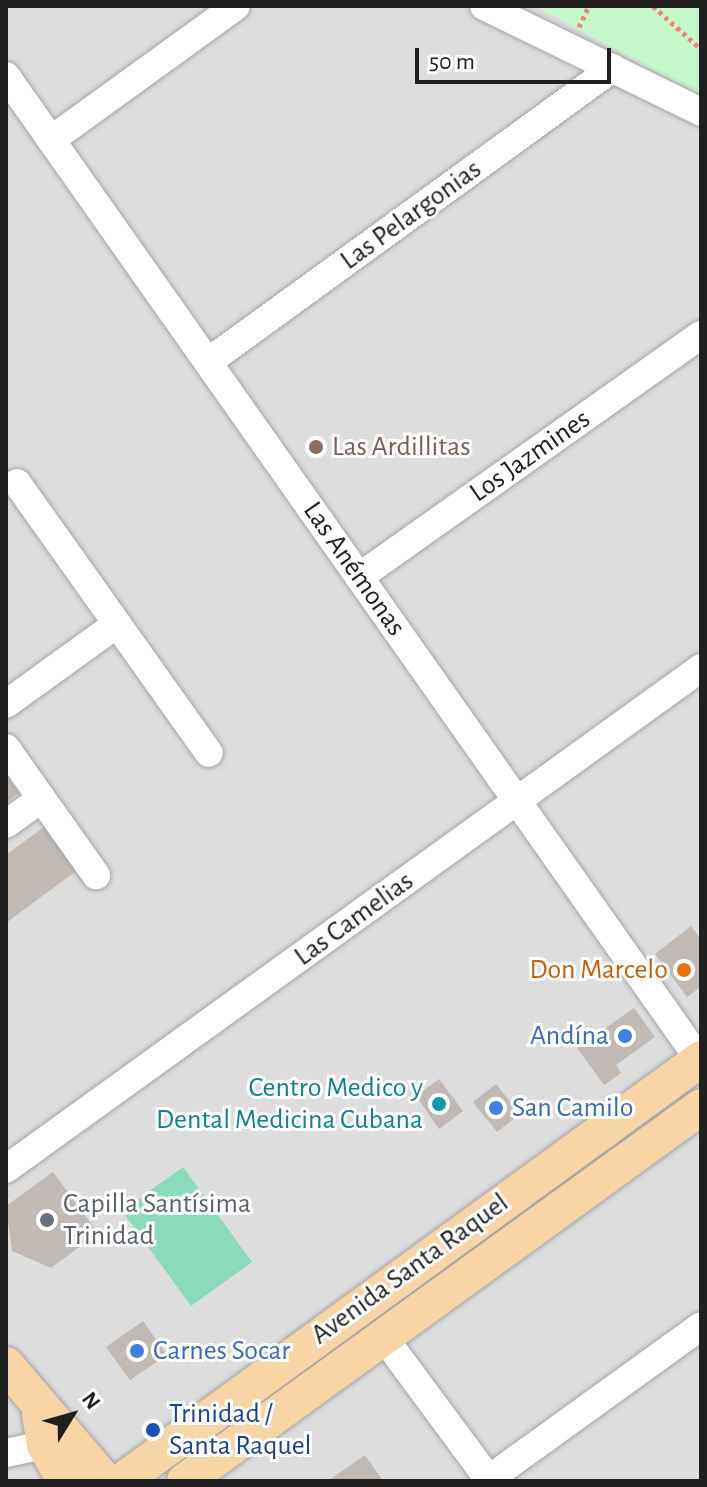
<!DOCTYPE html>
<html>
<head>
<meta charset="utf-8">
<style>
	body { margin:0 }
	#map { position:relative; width:707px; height:1487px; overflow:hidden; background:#f0ede7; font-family:"Alegreya Sans",sans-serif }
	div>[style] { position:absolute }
	.residential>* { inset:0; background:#dedddd }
	.park>* { inset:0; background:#c7f7cc }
	.pitch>* { inset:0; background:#8adabc }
	.building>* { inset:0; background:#c1b9b4 }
	.path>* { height:5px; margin-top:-2.5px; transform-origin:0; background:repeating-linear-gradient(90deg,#f28476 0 4px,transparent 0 8px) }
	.roads { filter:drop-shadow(0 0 2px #a4a4a4) drop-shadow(0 0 2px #a4a4a4) }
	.minor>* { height:28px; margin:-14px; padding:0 14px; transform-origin:14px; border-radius:14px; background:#fff }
	.major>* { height:36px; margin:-18px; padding:0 18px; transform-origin:18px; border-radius:18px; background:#f7d5a5 }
	.dots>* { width:22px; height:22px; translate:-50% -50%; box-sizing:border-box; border:4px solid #fff; border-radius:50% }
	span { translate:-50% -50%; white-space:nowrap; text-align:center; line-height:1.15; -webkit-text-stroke:6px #fff; paint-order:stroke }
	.street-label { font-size:28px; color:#202020 }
	.education-label { font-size:28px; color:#785e54 }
	.left { translate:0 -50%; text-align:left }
	.food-label { font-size:28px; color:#c56008 }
	.right { translate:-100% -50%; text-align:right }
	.shop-label { font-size:28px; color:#366cbe }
	.culture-label { font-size:28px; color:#0d838f }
	.worship-label { font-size:28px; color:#5b616d }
	.transit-label { font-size:28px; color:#164399 }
	.frame { position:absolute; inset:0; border:8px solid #202020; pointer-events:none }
	.north { position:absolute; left:32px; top:1375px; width:80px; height:80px; -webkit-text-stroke:6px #fff; paint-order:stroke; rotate:53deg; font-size:22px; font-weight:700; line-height:32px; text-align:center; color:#202020 }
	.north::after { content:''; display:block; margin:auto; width:28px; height:36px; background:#202020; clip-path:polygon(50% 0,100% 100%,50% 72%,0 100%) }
	.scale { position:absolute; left:415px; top:48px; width:196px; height:36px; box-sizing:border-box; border:4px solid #202020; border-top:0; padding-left:10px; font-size:24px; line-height:28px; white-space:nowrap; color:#202020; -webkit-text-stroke:6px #fff; paint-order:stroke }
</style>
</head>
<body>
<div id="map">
	<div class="residential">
		<div style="clip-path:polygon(6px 6px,701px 6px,701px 1481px,6px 1481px)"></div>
	</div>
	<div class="park">
		<div style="clip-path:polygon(534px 6px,701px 6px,701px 96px,569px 24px)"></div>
	</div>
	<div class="pitch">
		<div style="clip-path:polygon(183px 1167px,252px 1262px,191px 1306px,122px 1211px)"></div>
	</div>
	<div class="building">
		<div style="clip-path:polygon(6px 775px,19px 793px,6px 803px)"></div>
		<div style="clip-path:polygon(44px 827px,76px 871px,6px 923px,6px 855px)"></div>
		<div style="clip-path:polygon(691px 926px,701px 940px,701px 987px,687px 997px,655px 954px)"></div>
		<div style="clip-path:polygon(634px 1008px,655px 1037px,616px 1065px,621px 1073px,604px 1085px,577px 1048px)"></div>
		<div style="clip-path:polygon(439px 1079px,463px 1111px,439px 1129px,416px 1096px)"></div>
		<div style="clip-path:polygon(496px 1084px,520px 1114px,497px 1132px,473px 1102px)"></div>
		<div style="clip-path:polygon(53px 1172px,98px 1233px,51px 1268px,12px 1251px,6px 1206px)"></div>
		<div style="clip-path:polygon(143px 1321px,167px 1355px,130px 1380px,106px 1347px)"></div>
		<div style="clip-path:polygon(365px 1455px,383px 1481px,328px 1481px)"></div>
	</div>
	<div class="path">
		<div style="left:653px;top:6px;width:64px;rotate:41.9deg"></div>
		<div style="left:579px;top:27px;width:23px;rotate:-65deg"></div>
	</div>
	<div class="roads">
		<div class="minor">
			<div style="left:484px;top:6px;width:242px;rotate:26deg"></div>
			<div style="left:6px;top:76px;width:1206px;rotate:54.82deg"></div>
			<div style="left:51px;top:140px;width:228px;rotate:-35.9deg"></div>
			<div style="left:208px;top:362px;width:500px;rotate:-35.98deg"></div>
			<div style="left:17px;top:483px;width:331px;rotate:54.6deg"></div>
			<div style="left:359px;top:577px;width:419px;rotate:-35.3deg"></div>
			<div style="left:6px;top:704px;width:137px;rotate:-35.8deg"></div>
			<div style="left:6px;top:748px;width:156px;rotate:54.7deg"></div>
			<div style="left:6px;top:824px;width:44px;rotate:-35.8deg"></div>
			<div style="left:6px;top:1169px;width:857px;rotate:-35.79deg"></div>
			<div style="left:382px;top:1335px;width:182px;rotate:53.5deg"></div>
			<div style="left:6px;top:1453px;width:40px;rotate:-12deg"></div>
			<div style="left:489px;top:1479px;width:261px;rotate:-35.8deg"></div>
		</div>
		<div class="major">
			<div style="left:6px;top:1365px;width:153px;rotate:49.5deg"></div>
			<div style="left:40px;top:1414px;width:31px;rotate:81deg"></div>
			<div style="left:45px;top:1445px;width:41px;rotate:60.9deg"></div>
			<div style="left:122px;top:1481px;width:716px;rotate:-36.09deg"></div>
			<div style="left:185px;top:1481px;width:637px;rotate:-35.93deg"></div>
		</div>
	</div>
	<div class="dots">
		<div style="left:316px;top:447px;background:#8d6e63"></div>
		<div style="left:684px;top:970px;background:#e8710a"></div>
		<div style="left:625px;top:1036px;background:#3f7fe0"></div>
		<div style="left:439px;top:1104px;background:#0f9aa8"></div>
		<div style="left:496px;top:1108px;background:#3f7fe0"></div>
		<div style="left:47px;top:1220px;background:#6b7280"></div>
		<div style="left:137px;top:1351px;background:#3f7fe0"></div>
		<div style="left:153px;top:1430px;background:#1a4fb4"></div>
	</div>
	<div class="street-label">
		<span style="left:411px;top:215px;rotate:-36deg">Las Pelargonias</span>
		<span style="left:530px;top:456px;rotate:-35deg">Los Jazmines</span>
		<span style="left:354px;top:569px;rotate:55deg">Las Anémonas</span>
		<span style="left:354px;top:919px;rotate:-36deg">Las Camelias</span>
		<span style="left:410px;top:1269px;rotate:-36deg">Avenida Santa Raquel</span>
	</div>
	<div class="education-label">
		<span class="left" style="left:332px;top:447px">Las Ardillitas</span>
	</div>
	<div class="food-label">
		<span class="right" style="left:668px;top:970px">Don Marcelo</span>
	</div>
	<div class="shop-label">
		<span class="right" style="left:609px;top:1036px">Andína</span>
		<span class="left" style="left:512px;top:1108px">San Camilo</span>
		<span class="left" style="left:153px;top:1351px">Carnes Socar</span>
	</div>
	<div class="culture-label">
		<span class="right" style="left:423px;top:1104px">Centro Medico y<br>Dental Medicina Cubana</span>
	</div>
	<div class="worship-label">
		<span class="left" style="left:63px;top:1220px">Capilla Santísima<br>Trinidad</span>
	</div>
	<div class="transit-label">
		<span class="left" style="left:169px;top:1430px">Trinidad /<br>Santa Raquel</span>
	</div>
	<div class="frame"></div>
	<div class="north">N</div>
	<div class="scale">50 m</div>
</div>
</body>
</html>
